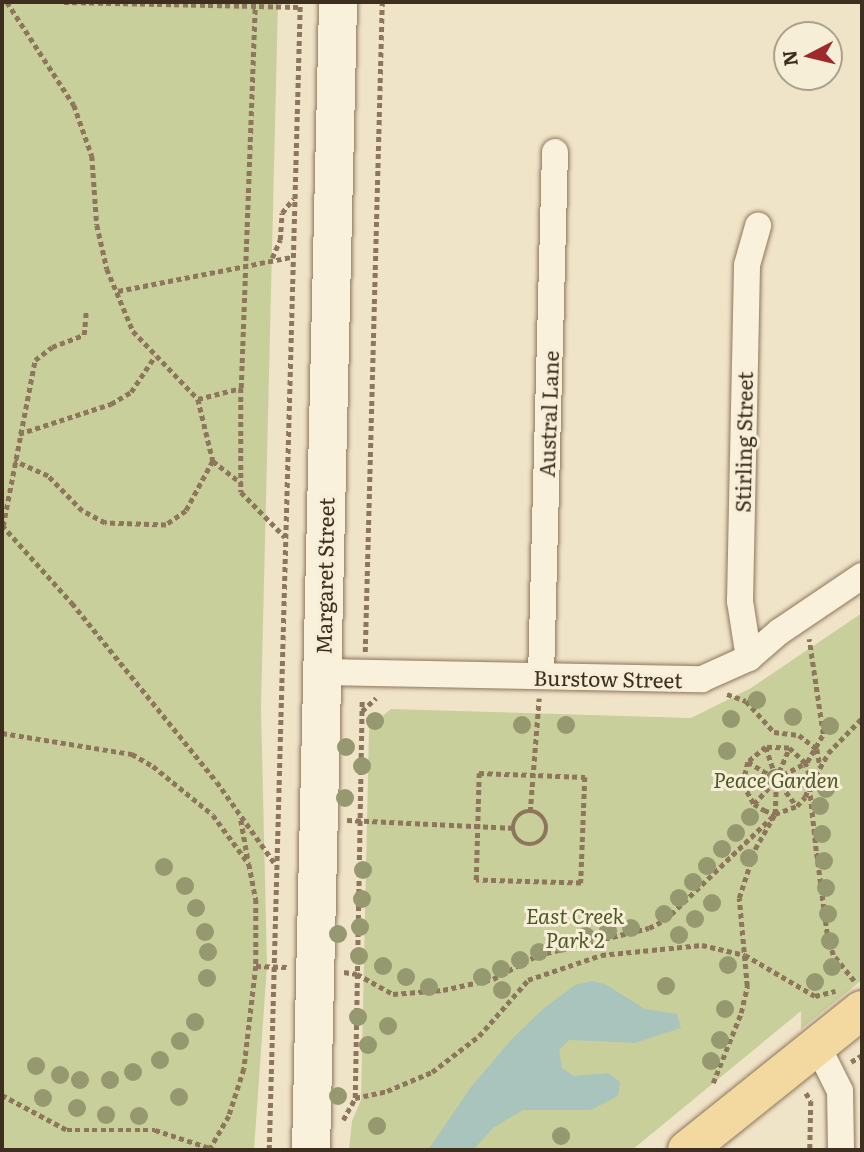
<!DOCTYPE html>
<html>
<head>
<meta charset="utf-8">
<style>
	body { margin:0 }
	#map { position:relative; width:864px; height:1152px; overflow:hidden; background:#f0e4c8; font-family:Literata,serif }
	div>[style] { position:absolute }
	.green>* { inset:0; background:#c9cf9b }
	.water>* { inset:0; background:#a9c4bc }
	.path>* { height:4.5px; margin-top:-2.25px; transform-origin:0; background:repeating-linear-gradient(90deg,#8d765c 0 5px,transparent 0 8.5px) }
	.path>.ring { margin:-2.25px; padding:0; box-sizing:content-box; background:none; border:4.5px solid #8d765c; border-radius:50% }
	.roads { filter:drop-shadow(0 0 2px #8d765c) drop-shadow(0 0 2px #8d765c) }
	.street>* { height:26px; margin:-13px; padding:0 13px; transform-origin:13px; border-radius:13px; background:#faf1dc }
	.secondary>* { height:38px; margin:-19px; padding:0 19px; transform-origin:19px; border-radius:19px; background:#faf1dc }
	.primary>* { height:38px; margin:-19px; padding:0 19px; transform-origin:19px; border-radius:19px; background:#f3d9a0 }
	.trees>* { width:18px; height:18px; margin:-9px; border-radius:50%; background:#96986f }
	span { translate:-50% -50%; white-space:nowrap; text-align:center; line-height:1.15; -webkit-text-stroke:6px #f7eed8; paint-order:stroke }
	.street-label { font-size:21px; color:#3d2e20 }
	.park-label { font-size:21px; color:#4d5a26; font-style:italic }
	.frame { position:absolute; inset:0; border:4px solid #3d2e20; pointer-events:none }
	.north { position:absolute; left:773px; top:21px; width:70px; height:70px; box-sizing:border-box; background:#f7eed8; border:2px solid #ada18e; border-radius:50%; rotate:263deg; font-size:19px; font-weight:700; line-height:28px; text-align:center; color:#3d2e20 }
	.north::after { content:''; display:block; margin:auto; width:24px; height:32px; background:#9e2a2b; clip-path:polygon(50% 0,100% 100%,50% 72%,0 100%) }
</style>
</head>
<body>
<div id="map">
	<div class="green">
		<div style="clip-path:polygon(2px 2px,278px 2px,261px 707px,267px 966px,254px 1150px,2px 1150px)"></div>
		<div style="clip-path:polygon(862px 613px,862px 980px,801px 1029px,801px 1011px,632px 1150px,349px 1150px,352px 1121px,361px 1100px,369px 729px,374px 723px,391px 709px,691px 718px,751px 688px)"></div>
	</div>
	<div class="water">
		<div style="clip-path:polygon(591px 981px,605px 984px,645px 1009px,677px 1014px,681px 1028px,635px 1043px,569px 1040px,559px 1050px,562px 1068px,574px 1076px,608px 1073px,620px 1082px,618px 1096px,591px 1110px,523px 1110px,493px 1128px,473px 1150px,428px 1150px,471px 1087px,511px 1040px,543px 1009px,575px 985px)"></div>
	</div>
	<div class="path">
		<div style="left:7px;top:2px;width:123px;rotate:57deg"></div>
		<div style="left:74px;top:105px;width:54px;rotate:70.6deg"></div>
		<div style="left:92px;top:156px;width:69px;rotate:85.9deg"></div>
		<div style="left:97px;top:225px;width:45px;rotate:77.2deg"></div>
		<div style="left:107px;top:269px;width:67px;rotate:67.2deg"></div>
		<div style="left:133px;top:331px;width:94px;rotate:46.3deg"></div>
		<div style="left:198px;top:399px;width:64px;rotate:76.4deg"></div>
		<div style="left:213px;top:461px;width:57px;rotate:118.4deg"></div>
		<div style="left:186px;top:511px;width:24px;rotate:145deg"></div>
		<div style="left:166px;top:525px;width:61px;rotate:-178.1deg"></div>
		<div style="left:105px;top:523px;width:26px;rotate:-152deg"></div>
		<div style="left:82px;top:511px;width:49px;rotate:-134.2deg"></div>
		<div style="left:48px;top:476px;width:37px;rotate:-156deg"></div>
		<div style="left:64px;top:2px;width:236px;rotate:1.2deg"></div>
		<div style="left:272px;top:258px;width:20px;rotate:-66deg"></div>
		<div style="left:280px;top:240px;width:27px;rotate:-86deg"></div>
		<div style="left:282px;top:213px;width:18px;rotate:-52deg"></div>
		<div style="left:118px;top:291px;width:176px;rotate:-11.1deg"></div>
		<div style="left:241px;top:388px;width:381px;rotate:-87.9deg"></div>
		<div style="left:198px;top:399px;width:44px;rotate:-14.3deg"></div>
		<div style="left:241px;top:388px;width:104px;rotate:90deg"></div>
		<div style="left:241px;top:492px;width:63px;rotate:45.6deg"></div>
		<div style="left:19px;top:434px;width:97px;rotate:-18.1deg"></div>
		<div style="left:111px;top:404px;width:23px;rotate:-31deg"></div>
		<div style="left:131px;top:392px;width:43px;rotate:-56.3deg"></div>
		<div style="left:213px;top:461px;width:36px;rotate:38deg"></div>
		<div style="left:2px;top:525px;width:105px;rotate:48.1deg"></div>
		<div style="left:72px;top:603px;width:230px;rotate:51deg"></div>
		<div style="left:217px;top:782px;width:102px;rotate:54.6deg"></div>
		<div style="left:3px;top:526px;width:169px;rotate:-79.1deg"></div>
		<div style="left:35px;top:360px;width:21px;rotate:-37deg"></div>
		<div style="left:52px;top:347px;width:34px;rotate:-21deg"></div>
		<div style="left:84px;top:335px;width:23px;rotate:-85deg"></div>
		<div style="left:365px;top:652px;width:650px;rotate:-88.5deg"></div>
		<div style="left:727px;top:694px;width:20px;rotate:20deg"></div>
		<div style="left:746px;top:701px;width:42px;rotate:47.9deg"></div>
		<div style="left:774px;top:732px;width:25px;rotate:7deg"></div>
		<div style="left:799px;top:735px;width:23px;rotate:38deg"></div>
		<div style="left:817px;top:749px;width:17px;rotate:80deg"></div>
		<div style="left:362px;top:711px;width:19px;rotate:-43deg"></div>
		<div style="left:2px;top:733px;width:132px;rotate:9.2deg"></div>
		<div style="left:132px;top:754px;width:24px;rotate:30deg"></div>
		<div style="left:153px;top:766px;width:77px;rotate:39.2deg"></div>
		<div style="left:213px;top:815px;width:61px;rotate:53.7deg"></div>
		<div style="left:249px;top:864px;width:36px;rotate:79deg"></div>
		<div style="left:256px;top:899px;width:67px;rotate:90deg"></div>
		<div style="left:256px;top:966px;width:104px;rotate:96.6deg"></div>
		<div style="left:244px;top:1069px;width:49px;rotate:107.7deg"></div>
		<div style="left:229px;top:1116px;width:39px;rotate:120deg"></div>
		<div style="left:766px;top:747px;width:26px;rotate:72deg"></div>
		<div style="left:748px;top:762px;width:26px;rotate:31deg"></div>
		<div class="ring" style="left:768px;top:771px;width:11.5px;height:11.5px"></div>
		<div style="left:779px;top:772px;width:26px;rotate:-67deg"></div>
		<div style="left:479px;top:773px;width:106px;rotate:2.2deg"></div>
		<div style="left:585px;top:777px;width:106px;rotate:92.2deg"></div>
		<div style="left:581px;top:883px;width:105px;rotate:-178.4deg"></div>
		<div style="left:476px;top:880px;width:107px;rotate:-88.4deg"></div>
		<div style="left:783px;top:775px;width:27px;rotate:-28deg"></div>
		<div style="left:807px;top:762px;width:32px;rotate:-60deg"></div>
		<div style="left:823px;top:734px;width:96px;rotate:-98.4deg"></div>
		<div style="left:784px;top:781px;width:25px;rotate:11deg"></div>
		<div style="left:743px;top:784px;width:25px;rotate:-9deg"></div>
		<div style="left:781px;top:785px;width:26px;rotate:53deg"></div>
		<div style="left:754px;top:804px;width:25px;rotate:-48deg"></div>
		<div class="ring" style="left:513px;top:811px;width:29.5px;height:29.5px"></div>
		<div style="left:530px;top:812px;width:114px;rotate:-85.5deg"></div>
		<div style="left:241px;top:820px;width:40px;rotate:80deg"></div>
		<div style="left:347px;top:820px;width:167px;rotate:2.7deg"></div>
		<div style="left:256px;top:966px;width:31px;rotate:2deg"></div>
		<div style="left:344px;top:972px;width:13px;rotate:9deg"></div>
		<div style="left:357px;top:974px;width:41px;rotate:29.1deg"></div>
		<div style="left:393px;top:994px;width:50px;rotate:-4.6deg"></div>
		<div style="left:443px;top:990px;width:51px;rotate:-12.4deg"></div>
		<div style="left:493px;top:979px;width:51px;rotate:-28.1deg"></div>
		<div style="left:538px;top:955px;width:114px;rotate:-13.7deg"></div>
		<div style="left:649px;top:928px;width:18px;rotate:-27deg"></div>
		<div style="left:665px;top:920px;width:153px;rotate:-43.9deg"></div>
		<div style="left:854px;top:981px;width:33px;rotate:-129deg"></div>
		<div style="left:833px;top:955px;width:22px;rotate:-106deg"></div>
		<div style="left:827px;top:934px;width:84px;rotate:-97.5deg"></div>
		<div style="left:816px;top:851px;width:65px;rotate:-96.1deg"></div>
		<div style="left:809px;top:786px;width:11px;rotate:-90deg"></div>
		<div style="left:809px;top:775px;width:13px;rotate:-108deg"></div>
		<div style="left:805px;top:763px;width:22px;rotate:-137deg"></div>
		<div style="left:789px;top:748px;width:23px;rotate:-178deg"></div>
		<div style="left:766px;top:747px;width:23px;rotate:140deg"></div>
		<div style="left:748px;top:762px;width:23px;rotate:103deg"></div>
		<div style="left:743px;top:784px;width:23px;rotate:61deg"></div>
		<div style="left:754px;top:804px;width:12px;rotate:31deg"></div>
		<div style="left:764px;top:810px;width:12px;rotate:20deg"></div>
		<div style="left:775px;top:814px;width:23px;rotate:-20deg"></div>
		<div style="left:797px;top:806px;width:12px;rotate:-48deg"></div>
		<div style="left:805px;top:797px;width:12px;rotate:-70deg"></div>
		<div style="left:809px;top:786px;width:4px;rotate:-56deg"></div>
		<div style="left:811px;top:783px;width:34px;rotate:-60deg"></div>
		<div style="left:828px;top:753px;width:49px;rotate:-45.8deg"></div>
		<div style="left:851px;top:1062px;width:13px;rotate:-32deg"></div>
		<div style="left:713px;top:1083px;width:75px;rotate:-68.2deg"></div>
		<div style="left:741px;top:1013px;width:28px;rotate:-77deg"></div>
		<div style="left:747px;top:986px;width:88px;rotate:-95.2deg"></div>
		<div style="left:739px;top:898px;width:52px;rotate:-71.9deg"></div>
		<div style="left:755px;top:849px;width:40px;rotate:-60.3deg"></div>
		<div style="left:775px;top:814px;width:27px;rotate:-88deg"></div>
		<div style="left:806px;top:1093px;width:9px;rotate:58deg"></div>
		<div style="left:811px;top:1101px;width:49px;rotate:91.2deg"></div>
		<div style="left:2px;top:1095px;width:74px;rotate:28.3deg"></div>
		<div style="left:67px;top:1130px;width:88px"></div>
		<div style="left:155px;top:1130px;width:58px;rotate:18.1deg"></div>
		<div style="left:355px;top:1098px;width:33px;rotate:-12deg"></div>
		<div style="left:387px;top:1091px;width:49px;rotate:-22.9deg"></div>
		<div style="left:432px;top:1072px;width:59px;rotate:-37.5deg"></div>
		<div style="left:479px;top:1036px;width:74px;rotate:-48.8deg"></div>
		<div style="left:528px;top:980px;width:77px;rotate:-18.9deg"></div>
		<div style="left:601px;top:955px;width:101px;rotate:-5.7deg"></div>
		<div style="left:702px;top:945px;width:44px;rotate:13.1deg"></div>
		<div style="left:745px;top:955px;width:81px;rotate:30.4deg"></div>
		<div style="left:815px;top:996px;width:21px;rotate:-14deg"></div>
		<div style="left:343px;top:1120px;width:25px;rotate:-61deg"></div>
		<div style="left:355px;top:1098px;width:397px;rotate:-89deg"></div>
		<div style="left:269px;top:1150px;width:1148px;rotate:-88.45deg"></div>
	</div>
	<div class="roads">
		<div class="street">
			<div style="left:749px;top:658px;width:58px;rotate:-99deg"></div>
			<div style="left:740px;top:601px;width:336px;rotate:-88.8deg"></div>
			<div style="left:747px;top:265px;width:41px;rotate:-74.2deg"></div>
			<div style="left:322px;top:672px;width:380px;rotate:1.1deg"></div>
			<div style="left:702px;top:679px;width:51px;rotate:-24.1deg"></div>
			<div style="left:749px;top:658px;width:40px;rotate:-41deg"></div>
			<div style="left:779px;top:632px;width:100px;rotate:-34deg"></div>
			<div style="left:541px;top:676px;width:524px;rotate:-88.47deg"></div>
			<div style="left:818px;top:1047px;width:49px;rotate:63.4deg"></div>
			<div style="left:840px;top:1091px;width:59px;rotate:89deg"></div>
		</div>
		<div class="secondary">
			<div style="left:311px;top:1150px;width:1148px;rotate:-88.65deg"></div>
		</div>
		<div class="primary">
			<div style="left:687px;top:1150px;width:224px;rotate:-38.7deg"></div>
		</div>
	</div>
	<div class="trees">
		<div style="left:757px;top:700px"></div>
		<div style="left:793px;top:717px"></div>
		<div style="left:731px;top:719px"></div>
		<div style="left:375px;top:721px"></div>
		<div style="left:522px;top:725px"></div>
		<div style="left:566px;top:725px"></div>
		<div style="left:830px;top:726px"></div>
		<div style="left:346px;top:747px"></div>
		<div style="left:727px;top:751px"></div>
		<div style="left:362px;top:766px"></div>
		<div style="left:776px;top:779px"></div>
		<div style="left:826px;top:789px"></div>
		<div style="left:345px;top:798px"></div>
		<div style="left:820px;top:806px"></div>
		<div style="left:750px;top:817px"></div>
		<div style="left:736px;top:833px"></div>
		<div style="left:822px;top:834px"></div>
		<div style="left:722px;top:849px"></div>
		<div style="left:749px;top:858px"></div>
		<div style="left:824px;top:861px"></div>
		<div style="left:707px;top:866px"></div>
		<div style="left:164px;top:867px"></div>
		<div style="left:363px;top:870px"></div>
		<div style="left:693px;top:882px"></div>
		<div style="left:185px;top:886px"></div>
		<div style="left:826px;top:888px"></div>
		<div style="left:679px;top:898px"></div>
		<div style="left:362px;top:899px"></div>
		<div style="left:712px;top:903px"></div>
		<div style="left:196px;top:908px"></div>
		<div style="left:664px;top:914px"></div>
		<div style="left:828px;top:914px"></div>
		<div style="left:695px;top:919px"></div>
		<div style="left:360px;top:927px"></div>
		<div style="left:631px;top:928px"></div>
		<div style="left:608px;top:931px"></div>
		<div style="left:205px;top:932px"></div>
		<div style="left:338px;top:934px"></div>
		<div style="left:679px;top:935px"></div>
		<div style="left:586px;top:936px"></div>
		<div style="left:830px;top:941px"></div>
		<div style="left:561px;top:944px"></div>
		<div style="left:208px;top:952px"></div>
		<div style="left:539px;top:952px"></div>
		<div style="left:359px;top:956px"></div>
		<div style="left:520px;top:960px"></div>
		<div style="left:728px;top:965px"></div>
		<div style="left:383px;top:966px"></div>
		<div style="left:832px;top:967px"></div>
		<div style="left:501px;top:969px"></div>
		<div style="left:406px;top:977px"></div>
		<div style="left:482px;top:977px"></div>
		<div style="left:207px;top:978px"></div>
		<div style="left:815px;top:982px"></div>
		<div style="left:666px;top:986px"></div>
		<div style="left:429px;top:987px"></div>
		<div style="left:502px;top:990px"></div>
		<div style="left:725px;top:1009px"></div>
		<div style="left:358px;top:1017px"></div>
		<div style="left:195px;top:1022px"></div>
		<div style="left:388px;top:1026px"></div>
		<div style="left:720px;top:1040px"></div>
		<div style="left:180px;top:1041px"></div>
		<div style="left:368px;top:1045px"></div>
		<div style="left:160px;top:1060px"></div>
		<div style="left:711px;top:1061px"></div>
		<div style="left:36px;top:1066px"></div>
		<div style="left:133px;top:1072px"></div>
		<div style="left:60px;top:1075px"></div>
		<div style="left:80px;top:1080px"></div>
		<div style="left:110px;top:1080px"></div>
		<div style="left:338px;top:1096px"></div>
		<div style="left:179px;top:1097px"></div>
		<div style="left:43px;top:1098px"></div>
		<div style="left:77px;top:1108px"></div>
		<div style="left:106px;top:1115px"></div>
		<div style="left:139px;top:1116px"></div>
		<div style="left:377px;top:1126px"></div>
		<div style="left:561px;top:1136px"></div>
	</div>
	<div class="street-label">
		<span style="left:548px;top:414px;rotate:-88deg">Austral Lane</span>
		<span style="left:743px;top:442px;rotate:-89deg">Stirling Street</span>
		<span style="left:324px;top:576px;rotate:-89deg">Margaret Street</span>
		<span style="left:608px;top:678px;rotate:1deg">Burstow Street</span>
	</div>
	<div class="park-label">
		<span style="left:776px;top:779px">Peace Garden</span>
		<span style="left:575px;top:927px">East Creek<br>Park 2</span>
	</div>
	<div class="frame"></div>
	<div class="north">N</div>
</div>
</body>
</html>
